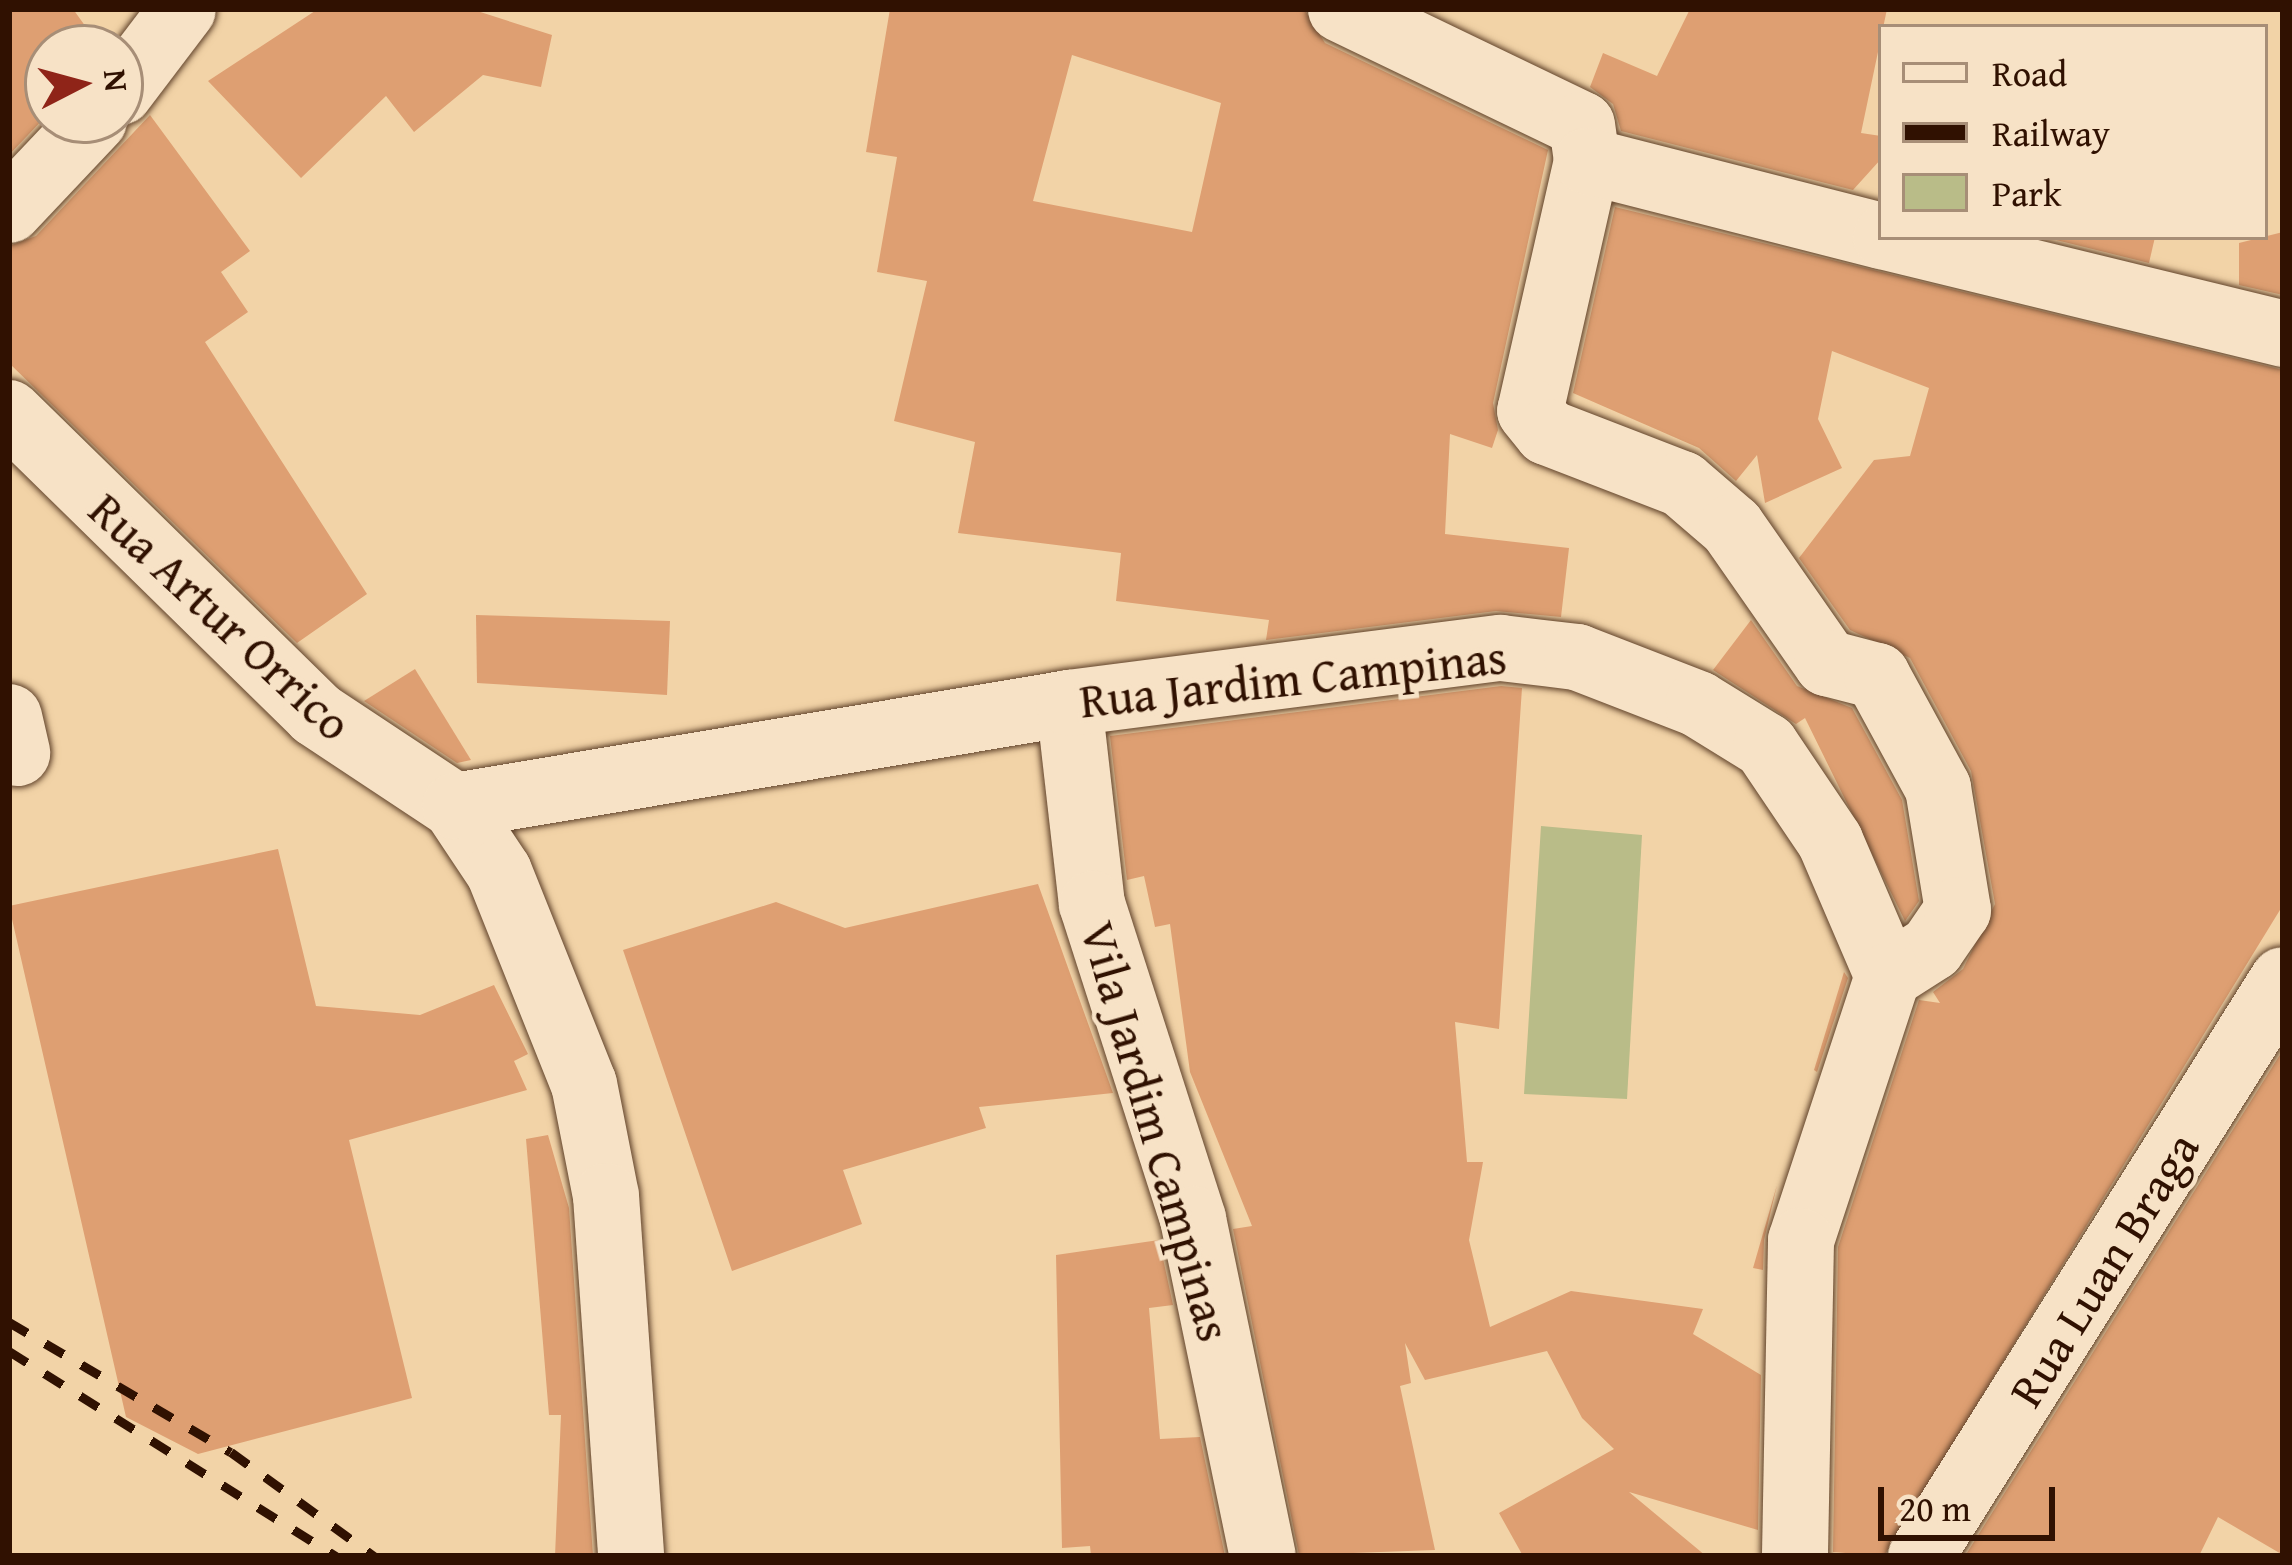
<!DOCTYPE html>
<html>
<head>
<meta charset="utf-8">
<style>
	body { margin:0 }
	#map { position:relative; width:2292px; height:1565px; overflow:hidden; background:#f2d3a7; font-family:"Gentium Book Plus",serif }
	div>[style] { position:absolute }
	.green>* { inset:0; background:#b9bc88 }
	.building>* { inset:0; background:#de9f72 }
	.roads { filter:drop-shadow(0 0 3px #60422a) drop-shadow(0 0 3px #60422a) }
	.minor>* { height:66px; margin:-33px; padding:0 33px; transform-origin:33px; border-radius:33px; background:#f7e2c6 }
	.rail>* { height:9px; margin-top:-4.5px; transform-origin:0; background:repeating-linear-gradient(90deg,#301101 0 21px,transparent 0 42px) }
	span { translate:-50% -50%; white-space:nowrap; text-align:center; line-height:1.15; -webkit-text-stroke:9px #f7e2c6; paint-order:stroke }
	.street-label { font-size:48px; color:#301101 }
	.frame { position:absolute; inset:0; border:12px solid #301101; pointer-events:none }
	.legend { position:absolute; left:1878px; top:24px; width:390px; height:216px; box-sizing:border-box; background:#f7e2c6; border:3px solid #a78e77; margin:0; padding:15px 21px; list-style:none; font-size:36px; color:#301101 }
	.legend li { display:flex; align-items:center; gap:24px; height:60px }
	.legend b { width:60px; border:3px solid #a78e77 }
	.north { position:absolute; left:24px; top:24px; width:120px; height:120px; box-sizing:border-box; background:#f7e2c6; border:3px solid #a78e77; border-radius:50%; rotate:84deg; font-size:33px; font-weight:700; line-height:48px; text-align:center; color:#301101 }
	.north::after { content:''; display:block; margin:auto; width:42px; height:54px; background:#8f2418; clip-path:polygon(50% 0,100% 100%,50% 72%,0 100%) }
	.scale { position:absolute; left:1878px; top:1487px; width:177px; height:54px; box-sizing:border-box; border:6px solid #301101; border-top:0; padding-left:15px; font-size:36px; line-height:42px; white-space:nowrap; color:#301101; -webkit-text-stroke:9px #f7e2c6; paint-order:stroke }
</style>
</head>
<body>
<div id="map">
	<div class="green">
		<div style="clip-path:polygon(1541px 826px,1642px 835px,1627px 1099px,1524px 1094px)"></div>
	</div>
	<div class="building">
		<div style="clip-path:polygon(9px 9px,73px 9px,101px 48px,48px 48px,48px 114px,9px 155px)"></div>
		<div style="clip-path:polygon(318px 9px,471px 9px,552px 35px,541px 87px,483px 75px,414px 132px,386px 96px,301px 178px,208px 81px)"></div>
		<div style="clip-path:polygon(evenodd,890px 9px,1304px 9px,1325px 43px,1548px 150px,1493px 403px,1498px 430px,1492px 448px,1450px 434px,1445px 534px,1569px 548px,1561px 617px,1496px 611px,1266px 640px,1269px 620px,1116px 601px,1121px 553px,958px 533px,975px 442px,894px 421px,927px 281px,877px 272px,897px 157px,866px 152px,890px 9px,1072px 55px,1221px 103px,1192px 232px,1033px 201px,1072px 55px)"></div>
		<div style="clip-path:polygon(1690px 9px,1887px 9px,1861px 133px,1881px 136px,1881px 159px,1853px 190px,1621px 131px,1613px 104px,1590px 87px,1603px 53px,1657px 76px)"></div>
		<div style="clip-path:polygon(150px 115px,250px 251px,221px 272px,248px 312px,205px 342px,367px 594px,297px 643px,9px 363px,9px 246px,36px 236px)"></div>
		<div style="clip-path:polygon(1615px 207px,2283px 370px,2283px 905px,1884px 1556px,1833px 1552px,1838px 1247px,1919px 1000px,1940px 1003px,1933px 992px,1963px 969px,1995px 904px,1971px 771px,1910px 658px,1850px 630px,1799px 558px,1874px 460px,1910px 456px,1929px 388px,1832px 351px,1818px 419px,1842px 468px,1765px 503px,1757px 455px,1736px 481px,1699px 448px,1573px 393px)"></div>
		<div style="clip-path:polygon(2283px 232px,2283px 295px,2239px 285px,2239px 243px)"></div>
		<div style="clip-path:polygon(2044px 237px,2155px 237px,2149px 263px)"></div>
		<div style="clip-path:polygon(476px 615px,670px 621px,667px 695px,477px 683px)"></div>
		<div style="clip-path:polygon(1751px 620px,1797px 686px,1852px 708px,1902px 800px,1919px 901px,1905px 921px,1805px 718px,1796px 724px,1713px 670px)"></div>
		<div style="clip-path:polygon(415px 669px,471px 760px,457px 763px,364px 701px)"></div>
		<div style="clip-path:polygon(1501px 686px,1522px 688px,1499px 1029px,1455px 1022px,1467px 1162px,1483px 1162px,1469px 1240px,1490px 1327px,1571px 1291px,1703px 1309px,1693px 1334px,1761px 1375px,1758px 1530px,1629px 1492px,1706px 1556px,1523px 1556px,1499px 1513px,1614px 1449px,1582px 1418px,1547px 1351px,1425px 1380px,1405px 1343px,1411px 1383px,1400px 1386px,1435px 1550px,1299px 1555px,1233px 1229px,1252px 1226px,1190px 1072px,1170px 924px,1155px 927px,1144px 876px,1127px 880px,1110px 736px)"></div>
		<div style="clip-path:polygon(278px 849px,316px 1006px,420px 1015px,494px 985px,528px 1054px,514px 1061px,527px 1090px,349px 1140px,412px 1398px,198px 1454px,126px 1417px,9px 906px)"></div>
		<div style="clip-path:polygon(1038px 884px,1113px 1093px,979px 1107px,986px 1128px,843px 1170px,862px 1224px,732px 1271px,623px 950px,776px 902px,845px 928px)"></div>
		<div style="clip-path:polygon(1844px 972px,1848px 978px,1817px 1072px,1814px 1070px)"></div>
		<div style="clip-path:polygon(2283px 1050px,2283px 1555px,2218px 1517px,2199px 1556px,1965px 1556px)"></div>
		<div style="clip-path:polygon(548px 1135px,569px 1208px,593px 1556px,555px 1556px,561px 1415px,549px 1415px,526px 1139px)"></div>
		<div style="clip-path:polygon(1777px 1185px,1764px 1240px,1763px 1270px,1753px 1268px)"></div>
		<div style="clip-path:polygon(1159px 1240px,1173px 1305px,1149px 1308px,1160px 1439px,1200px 1437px,1225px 1556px,1091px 1556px,1090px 1546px,1062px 1548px,1056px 1255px)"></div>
	</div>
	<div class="roads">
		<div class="minor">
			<div style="left:1341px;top:9px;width:267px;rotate:25.7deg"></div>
			<div style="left:1582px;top:125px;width:36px;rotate:82deg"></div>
			<div style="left:1587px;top:161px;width:256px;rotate:102.8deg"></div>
			<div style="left:1530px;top:411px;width:27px;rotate:51deg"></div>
			<div style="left:1547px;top:432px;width:145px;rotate:21.1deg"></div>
			<div style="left:1682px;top:484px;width:66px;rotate:40.7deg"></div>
			<div style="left:1732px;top:527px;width:166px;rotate:55.1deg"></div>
			<div style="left:1827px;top:663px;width:52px;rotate:14.6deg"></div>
			<div style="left:1877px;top:676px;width:128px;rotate:61.4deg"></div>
			<div style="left:1938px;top:788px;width:124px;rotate:80.7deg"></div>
			<div style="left:1958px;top:910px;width:46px;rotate:124.4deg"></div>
			<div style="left:1932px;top:948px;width:52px;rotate:147.5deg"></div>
			<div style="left:120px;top:92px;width:104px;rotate:-52.8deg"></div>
			<div style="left:1587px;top:161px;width:303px;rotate:14.3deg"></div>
			<div style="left:9px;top:210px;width:124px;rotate:-46.6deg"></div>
			<div style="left:1886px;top:237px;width:409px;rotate:13.7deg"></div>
			<div style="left:9px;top:413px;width:430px;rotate:44.4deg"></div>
			<div style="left:316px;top:714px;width:167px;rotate:33.5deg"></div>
			<div style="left:455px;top:806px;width:79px;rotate:56.3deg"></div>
			<div style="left:499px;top:872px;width:228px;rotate:68.2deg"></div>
			<div style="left:584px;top:1084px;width:114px;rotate:78.9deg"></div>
			<div style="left:606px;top:1196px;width:361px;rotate:86deg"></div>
			<div style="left:1069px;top:703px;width:202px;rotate:83.5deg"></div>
			<div style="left:1092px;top:904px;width:331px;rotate:72.2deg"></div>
			<div style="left:1193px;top:1219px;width:344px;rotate:78.3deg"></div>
			<div style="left:9px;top:717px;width:37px;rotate:77deg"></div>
			<div style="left:455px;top:806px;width:623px;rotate:-9.52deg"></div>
			<div style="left:1069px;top:703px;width:435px;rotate:-7.3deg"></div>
			<div style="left:1501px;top:648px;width:77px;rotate:6.8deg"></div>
			<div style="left:1577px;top:657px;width:130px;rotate:21.2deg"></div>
			<div style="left:1698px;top:704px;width:80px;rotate:31.7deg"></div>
			<div style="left:1766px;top:746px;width:115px;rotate:56deg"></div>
			<div style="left:1830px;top:841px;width:147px;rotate:66.8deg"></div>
			<div style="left:1888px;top:976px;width:279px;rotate:108.2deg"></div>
			<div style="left:1801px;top:1241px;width:315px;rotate:91.1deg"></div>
			<div style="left:1921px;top:1556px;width:680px;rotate:-57.85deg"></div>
		</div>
	</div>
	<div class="rail">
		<div style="left:9px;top:1322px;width:257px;rotate:30.4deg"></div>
		<div style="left:231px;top:1452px;width:177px;rotate:36deg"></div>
		<div style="left:9px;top:1351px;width:386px;rotate:32.1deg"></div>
	</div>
	<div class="street-label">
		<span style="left:221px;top:616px;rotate:43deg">Rua Artur Orrico</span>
		<span style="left:1293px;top:678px;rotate:-6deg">Rua Jardim Campinas</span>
		<span style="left:1157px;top:1131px;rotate:74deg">Vila Jardim Campinas</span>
		<span style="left:2103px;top:1269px;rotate:-58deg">Rua Luan Braga</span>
	</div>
	<div class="frame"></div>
	<ul class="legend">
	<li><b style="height:15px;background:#f7e2c6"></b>Road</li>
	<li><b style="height:15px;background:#301101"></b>Railway</li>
	<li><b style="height:33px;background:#b9bc88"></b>Park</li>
	</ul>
	<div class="north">N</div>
	<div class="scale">20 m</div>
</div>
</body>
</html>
